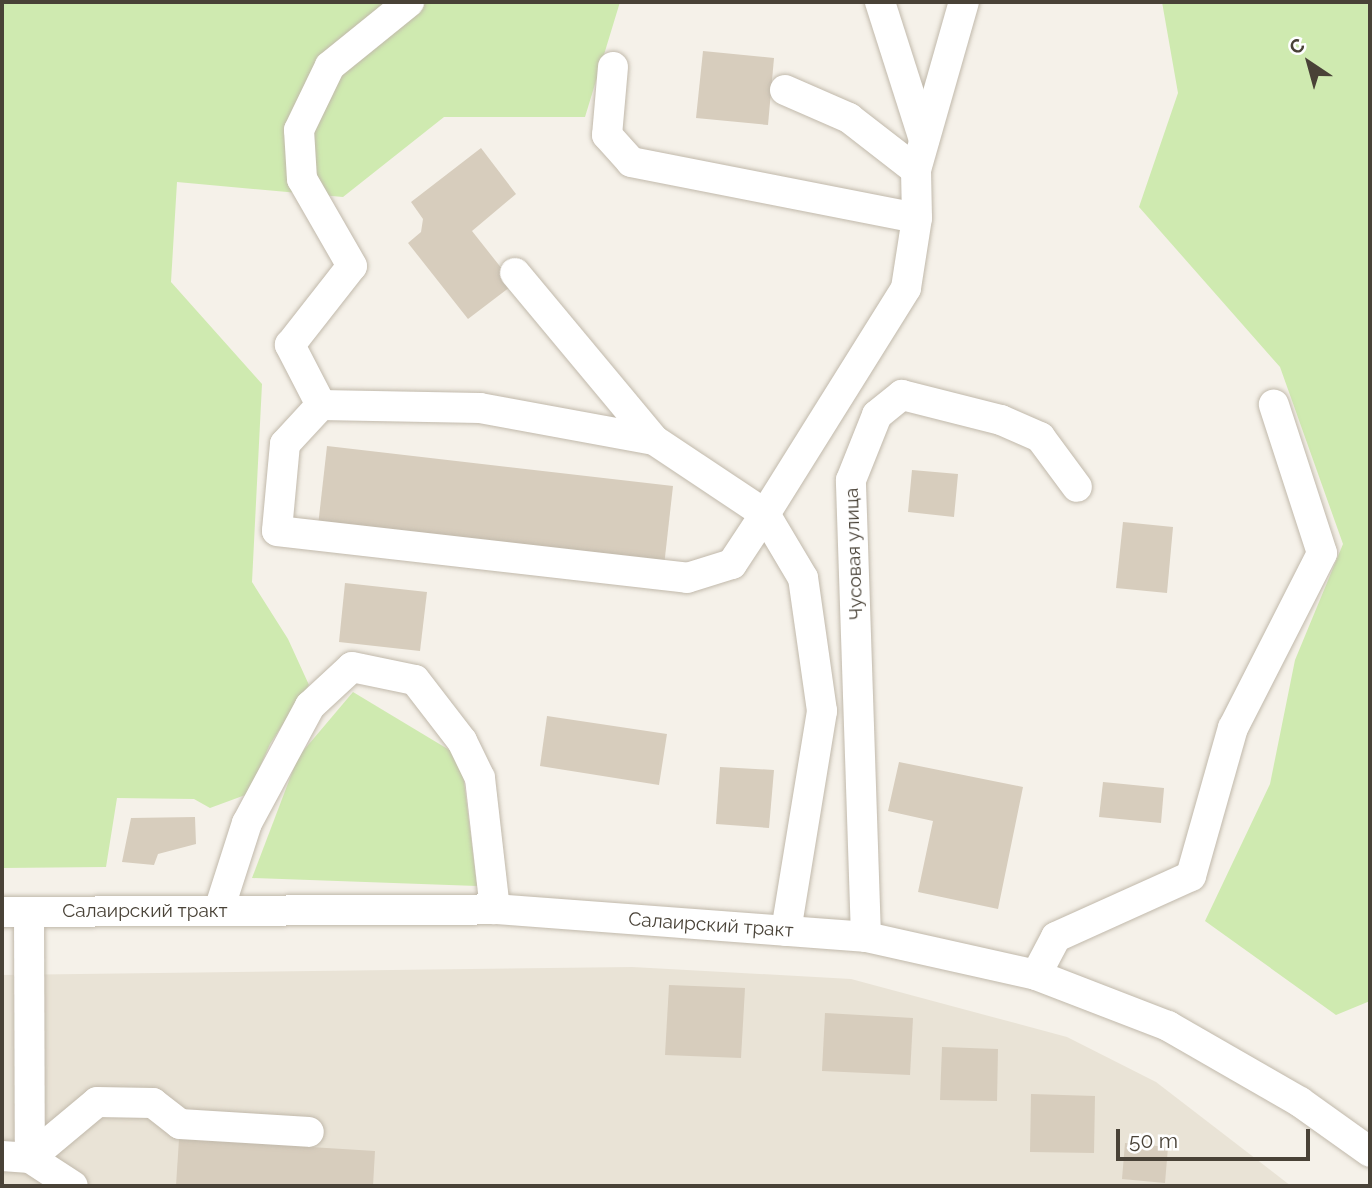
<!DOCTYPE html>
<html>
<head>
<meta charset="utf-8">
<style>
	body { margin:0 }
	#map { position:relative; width:1372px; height:1188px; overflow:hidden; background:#f5f1e9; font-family:Raleway,sans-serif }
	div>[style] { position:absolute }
	.residential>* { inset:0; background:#e9e3d6 }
	.green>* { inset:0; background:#cfeab0 }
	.building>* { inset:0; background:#d7cdbd }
	.roads { filter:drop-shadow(0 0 2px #c1b9ab) drop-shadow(0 0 2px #c1b9ab) }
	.minor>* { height:30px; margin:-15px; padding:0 15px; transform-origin:15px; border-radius:15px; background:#fff }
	span { translate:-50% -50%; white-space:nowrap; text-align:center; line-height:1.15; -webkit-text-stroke:6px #fff; paint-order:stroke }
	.street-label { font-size:19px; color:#494237 }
	.frame { position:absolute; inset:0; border:4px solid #494237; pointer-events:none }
	.north { position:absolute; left:1274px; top:28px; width:70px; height:70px; -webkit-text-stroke:5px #fff; paint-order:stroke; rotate:324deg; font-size:19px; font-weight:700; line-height:28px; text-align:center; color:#494237 }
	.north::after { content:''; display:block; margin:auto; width:24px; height:32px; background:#494237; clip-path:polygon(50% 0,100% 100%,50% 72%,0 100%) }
	.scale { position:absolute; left:1116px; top:1129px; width:194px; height:32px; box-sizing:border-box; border:4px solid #494237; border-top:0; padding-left:9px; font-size:21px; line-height:24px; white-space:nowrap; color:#494237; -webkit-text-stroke:5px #fff; paint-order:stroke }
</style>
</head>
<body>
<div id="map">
	<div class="residential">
		<div style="clip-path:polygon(632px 967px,851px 979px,1067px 1037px,1156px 1082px,1291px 1186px,2px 1186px,2px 975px)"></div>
	</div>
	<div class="green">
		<div style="clip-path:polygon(2px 2px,620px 2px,585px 117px,444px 117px,343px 197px,177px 182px,171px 282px,262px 384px,252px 582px,288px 639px,309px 685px,270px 744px,248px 794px,210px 808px,194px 799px,117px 798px,106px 867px,2px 868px)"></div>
		<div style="clip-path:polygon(1162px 2px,1370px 2px,1370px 1001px,1336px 1015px,1205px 921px,1270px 784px,1295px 660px,1343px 544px,1280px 367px,1139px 207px,1178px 93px)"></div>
		<div style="clip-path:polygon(353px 692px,461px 757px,477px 886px,252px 878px,298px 757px)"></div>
	</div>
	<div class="building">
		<div style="clip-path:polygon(703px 51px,774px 58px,768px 125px,696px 118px)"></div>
		<div style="clip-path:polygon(481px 148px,516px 194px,472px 231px,514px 284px,468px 319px,408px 243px,421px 232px,423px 219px,411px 202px)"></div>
		<div style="clip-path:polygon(327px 446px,673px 486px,664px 566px,318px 526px)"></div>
		<div style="clip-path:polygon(912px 470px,958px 474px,954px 517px,908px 512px)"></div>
		<div style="clip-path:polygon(1123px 522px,1173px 527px,1167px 593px,1116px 588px)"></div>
		<div style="clip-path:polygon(345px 583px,427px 592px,420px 651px,339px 642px)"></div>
		<div style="clip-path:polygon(547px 716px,667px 734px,659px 785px,540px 766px)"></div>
		<div style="clip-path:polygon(899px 762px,1023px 787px,998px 909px,918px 892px,933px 821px,888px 811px)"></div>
		<div style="clip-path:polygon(720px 767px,774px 770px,769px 828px,716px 824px)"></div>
		<div style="clip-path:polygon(1103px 782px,1164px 788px,1161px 823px,1099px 817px)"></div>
		<div style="clip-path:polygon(195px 817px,196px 844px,158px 854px,154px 865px,122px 862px,131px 818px)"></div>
		<div style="clip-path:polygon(669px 985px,745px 988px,741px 1058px,665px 1055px)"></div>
		<div style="clip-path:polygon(825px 1013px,913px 1018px,910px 1075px,822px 1071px)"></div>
		<div style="clip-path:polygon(942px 1047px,998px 1049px,997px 1101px,940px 1100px)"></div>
		<div style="clip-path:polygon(1031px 1094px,1095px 1096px,1094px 1153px,1030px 1152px)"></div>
		<div style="clip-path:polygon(179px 1139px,375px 1151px,373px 1186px,176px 1186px)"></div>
		<div style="clip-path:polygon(1125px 1143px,1168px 1147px,1165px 1183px,1122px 1179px)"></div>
	</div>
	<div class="roads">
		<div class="minor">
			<div style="left:880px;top:2px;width:145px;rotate:72.3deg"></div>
			<div style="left:613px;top:67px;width:68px;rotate:95deg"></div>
			<div style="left:607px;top:135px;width:36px;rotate:48deg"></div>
			<div style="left:631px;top:162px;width:291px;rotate:11.1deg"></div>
			<div style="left:785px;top:90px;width:70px;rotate:23.6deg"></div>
			<div style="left:849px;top:118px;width:85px;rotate:37.8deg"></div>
			<div style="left:515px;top:273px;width:217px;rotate:50.2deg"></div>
			<div style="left:321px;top:405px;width:53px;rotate:132.7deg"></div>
			<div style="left:285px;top:444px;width:87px;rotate:95.3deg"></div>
			<div style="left:277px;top:531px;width:413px;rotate:6.5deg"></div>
			<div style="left:687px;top:578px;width:47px;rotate:-17.3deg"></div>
			<div style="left:732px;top:564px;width:60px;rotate:-56.6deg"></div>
			<div style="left:765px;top:514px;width:133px;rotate:-146.3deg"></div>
			<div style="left:654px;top:440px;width:177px;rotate:-169.6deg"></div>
			<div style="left:480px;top:408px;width:159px;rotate:-178.9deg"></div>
			<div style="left:321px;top:405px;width:68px;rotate:-117.3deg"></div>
			<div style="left:290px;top:345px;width:100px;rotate:-51.9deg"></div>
			<div style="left:352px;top:266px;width:100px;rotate:-119.9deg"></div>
			<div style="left:302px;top:179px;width:49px;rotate:-93.5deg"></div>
			<div style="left:299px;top:130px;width:71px;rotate:-64.2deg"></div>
			<div style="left:330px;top:66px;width:102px;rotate:-39deg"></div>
			<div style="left:219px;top:910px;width:91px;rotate:-72.2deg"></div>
			<div style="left:247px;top:823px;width:133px;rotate:-61.7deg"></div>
			<div style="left:310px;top:706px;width:57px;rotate:-42.9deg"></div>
			<div style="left:352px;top:667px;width:64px;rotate:11.7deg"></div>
			<div style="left:415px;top:680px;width:77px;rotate:52.4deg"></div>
			<div style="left:462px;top:741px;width:41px;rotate:64.1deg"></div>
			<div style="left:480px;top:778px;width:132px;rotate:83.5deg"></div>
			<div style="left:2px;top:912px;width:493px;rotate:-0.3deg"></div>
			<div style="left:495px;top:909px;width:372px;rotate:4.3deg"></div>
			<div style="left:866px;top:937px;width:174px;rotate:12.6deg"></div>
			<div style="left:1036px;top:975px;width:142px;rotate:21.1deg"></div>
			<div style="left:1168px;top:1026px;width:152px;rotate:29.9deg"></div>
			<div style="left:1300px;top:1102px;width:86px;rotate:35.5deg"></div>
			<div style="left:29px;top:912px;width:246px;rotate:89.8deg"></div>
			<div style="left:30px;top:1158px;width:51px;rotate:33.1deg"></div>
			<div style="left:786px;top:931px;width:223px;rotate:-80.7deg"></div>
			<div style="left:822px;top:711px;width:134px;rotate:-98.1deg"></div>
			<div style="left:803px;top:578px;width:74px;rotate:-120.7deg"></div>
			<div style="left:765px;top:514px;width:266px;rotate:-58deg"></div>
			<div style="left:906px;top:288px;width:71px;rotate:-81.1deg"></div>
			<div style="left:917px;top:218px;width:48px;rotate:-91.2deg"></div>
			<div style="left:916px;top:170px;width:175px;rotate:-74.1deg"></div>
			<div style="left:866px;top:937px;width:457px;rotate:-91.9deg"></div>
			<div style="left:851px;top:480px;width:70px;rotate:-68.2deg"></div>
			<div style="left:877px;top:415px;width:32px;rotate:-39deg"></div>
			<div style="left:902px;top:395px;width:102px;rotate:14.2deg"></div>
			<div style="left:1001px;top:420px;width:43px;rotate:23.6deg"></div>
			<div style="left:1040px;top:437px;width:62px;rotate:53.5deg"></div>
			<div style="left:1036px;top:975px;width:43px;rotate:-62.2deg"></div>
			<div style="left:1056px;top:937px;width:148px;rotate:-24.3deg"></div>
			<div style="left:1191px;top:876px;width:154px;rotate:-74.2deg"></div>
			<div style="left:1233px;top:728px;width:196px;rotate:-63deg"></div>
			<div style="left:1322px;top:553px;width:156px;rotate:-108deg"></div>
			<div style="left:2px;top:1156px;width:28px;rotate:4deg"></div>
			<div style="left:30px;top:1158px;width:87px;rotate:-39.9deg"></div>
			<div style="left:97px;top:1102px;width:56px;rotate:1deg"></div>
			<div style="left:153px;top:1103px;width:34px;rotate:38deg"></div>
			<div style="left:180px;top:1124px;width:129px;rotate:3.5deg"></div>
		</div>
	</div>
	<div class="street-label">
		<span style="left:854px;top:554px;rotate:-92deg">Чусовая улица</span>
		<span style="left:145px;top:911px">Салаирский тракт</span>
		<span style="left:711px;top:925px;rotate:4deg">Салаирский тракт</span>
	</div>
	<div class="frame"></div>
	<div class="north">С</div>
	<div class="scale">50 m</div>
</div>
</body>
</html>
